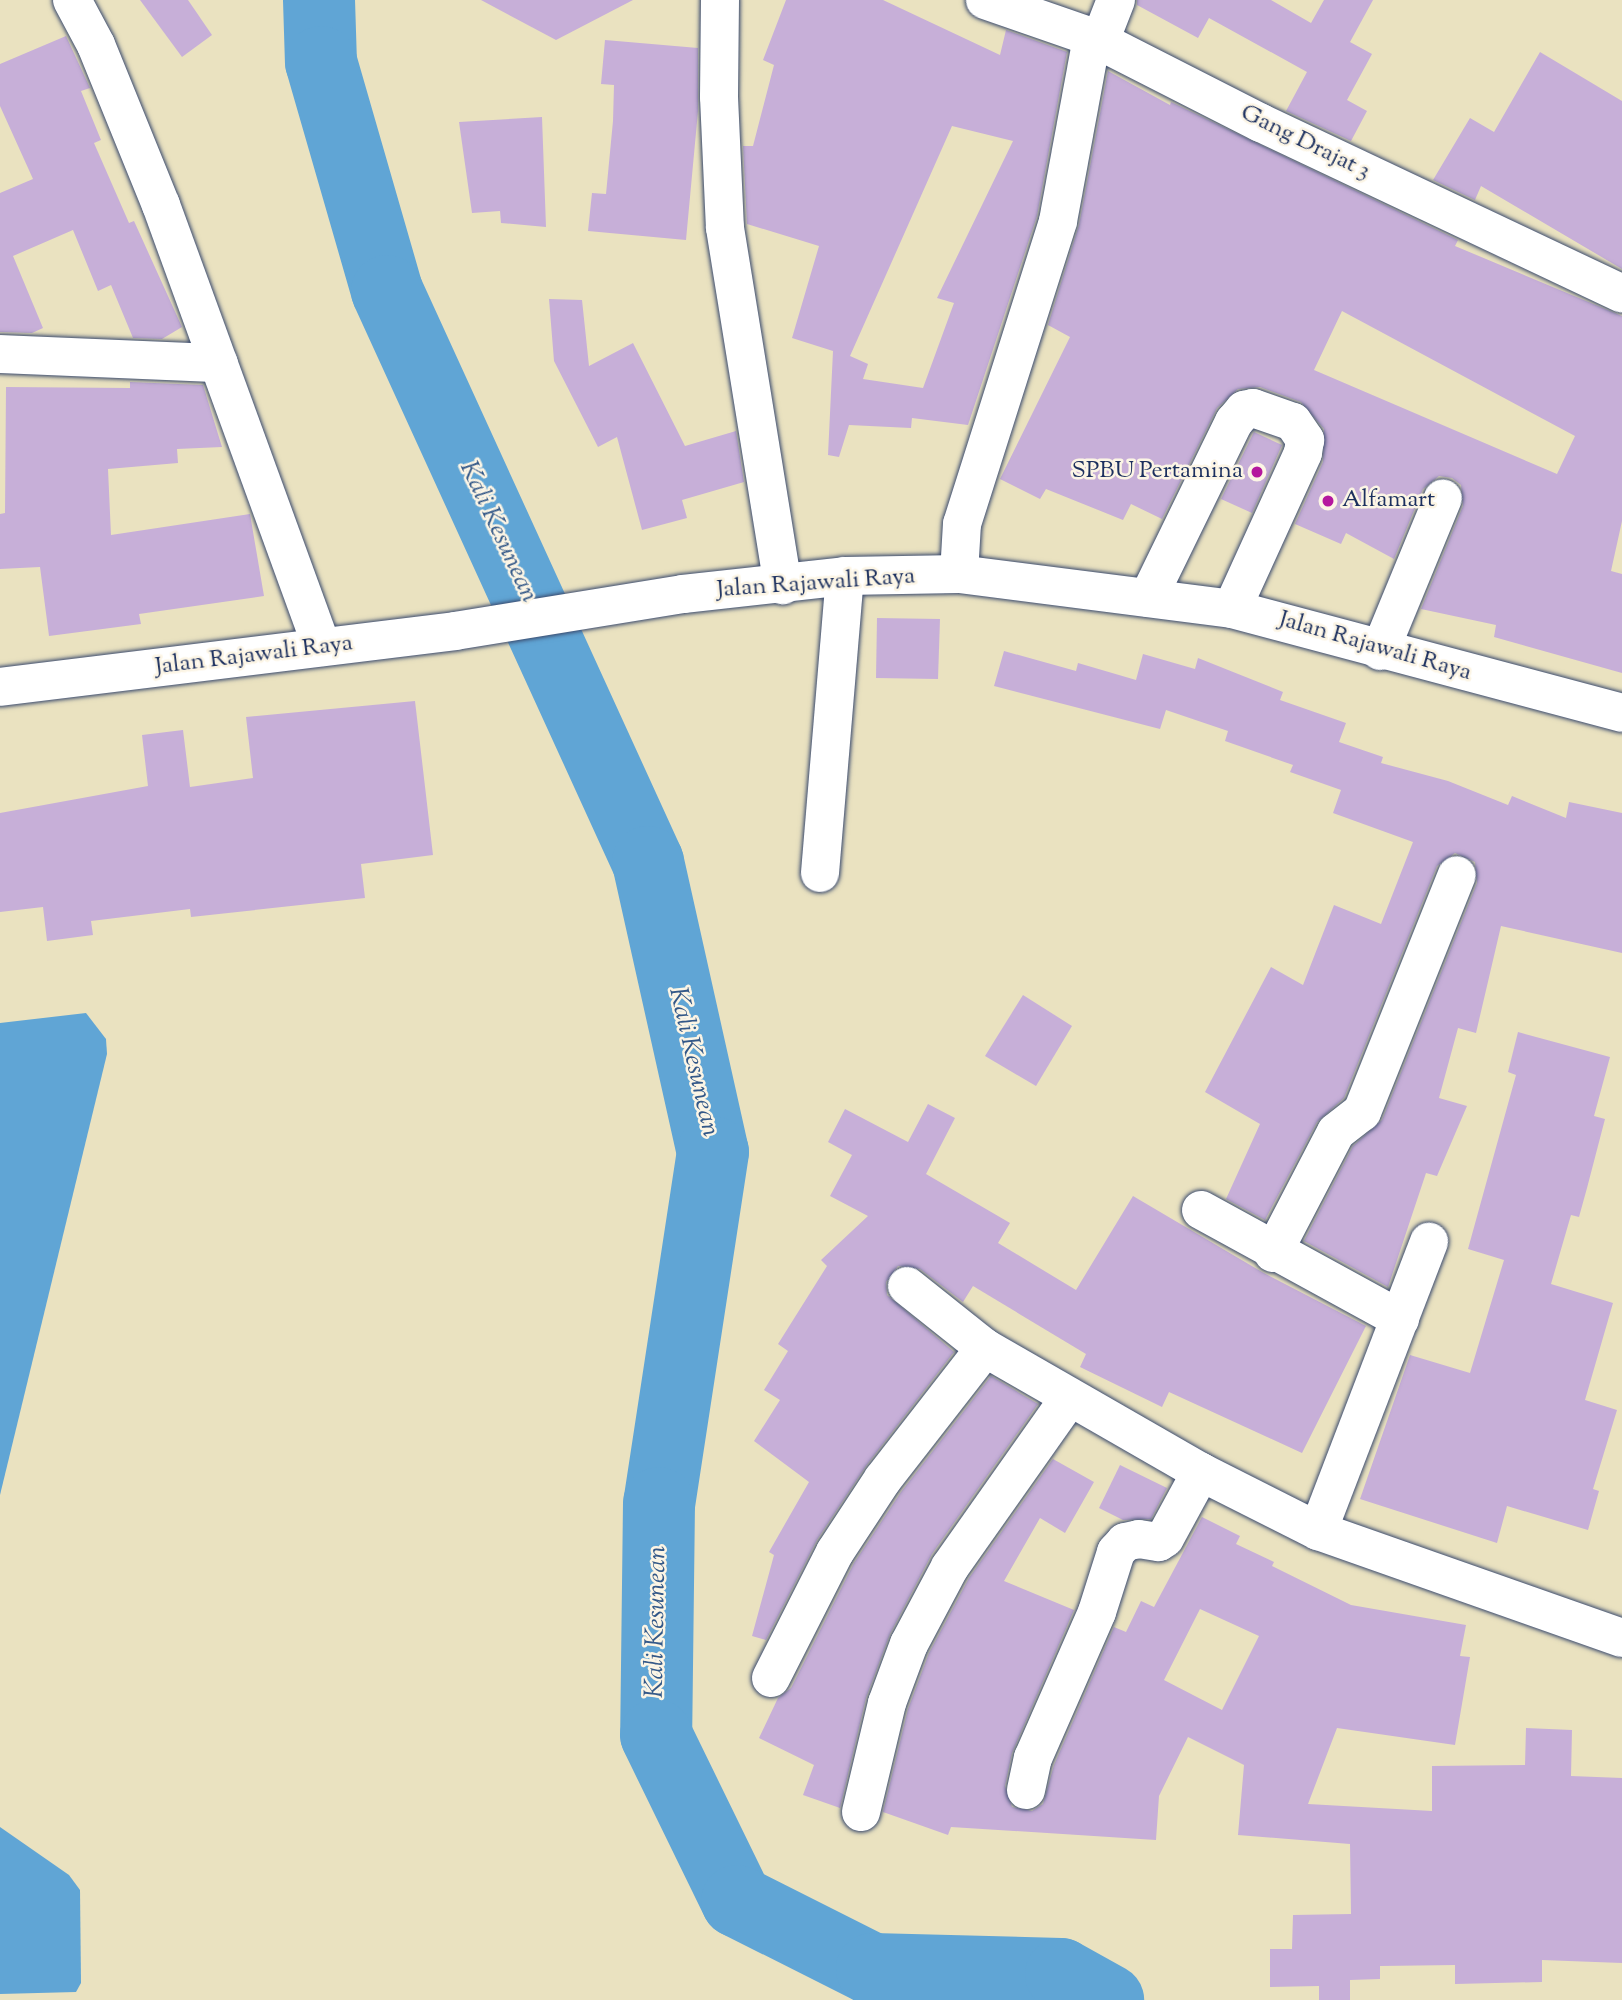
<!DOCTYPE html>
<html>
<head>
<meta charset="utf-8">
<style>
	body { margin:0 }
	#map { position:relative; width:1622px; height:2000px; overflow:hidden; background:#eae2c0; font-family:"Sorts Mill Goudy",serif }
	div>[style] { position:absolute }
	.water>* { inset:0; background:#60a5d5 }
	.river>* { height:72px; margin:-36px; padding:0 36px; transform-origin:36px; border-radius:36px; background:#60a5d5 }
	.building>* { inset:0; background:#c7afd8 }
	.roads { filter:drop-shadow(0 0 2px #3a4a6d) drop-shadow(0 0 2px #3a4a6d) }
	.minor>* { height:38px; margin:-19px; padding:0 19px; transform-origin:19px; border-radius:19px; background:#fff }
	.dots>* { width:19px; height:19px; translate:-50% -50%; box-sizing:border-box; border:4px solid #fcf5e5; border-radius:50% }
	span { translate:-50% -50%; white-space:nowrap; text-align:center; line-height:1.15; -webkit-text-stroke:5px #fcf5e5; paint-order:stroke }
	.street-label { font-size:24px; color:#1b2f5e }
	.poi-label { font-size:24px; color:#1b2f5e }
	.right { translate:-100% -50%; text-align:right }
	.left { translate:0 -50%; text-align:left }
	.water-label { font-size:26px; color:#335888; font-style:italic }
</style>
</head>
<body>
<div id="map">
	<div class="water">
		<div style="clip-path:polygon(86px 1013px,106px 1039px,107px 1054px,0 1495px,0 1023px)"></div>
		<div style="clip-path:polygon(0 1827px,69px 1875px,80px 1890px,81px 1983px,76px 1992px,0 1994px)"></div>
	</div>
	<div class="river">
		<div style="left:319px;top:0;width:62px;rotate:88.2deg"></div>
		<div style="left:321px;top:62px;width:238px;rotate:73.9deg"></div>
		<div style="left:387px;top:291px;width:628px;rotate:65.44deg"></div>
		<div style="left:648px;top:862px;width:297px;rotate:77.4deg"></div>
		<div style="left:713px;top:1152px;width:355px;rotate:98.7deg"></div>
		<div style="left:659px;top:1503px;width:232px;rotate:90.7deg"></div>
		<div style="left:656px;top:1735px;width:185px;rotate:64deg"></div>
		<div style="left:737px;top:1901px;width:151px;rotate:26.7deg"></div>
		<div style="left:872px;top:1969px;width:189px;rotate:1.5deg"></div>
		<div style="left:1061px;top:1974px;width:54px;rotate:29deg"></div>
	</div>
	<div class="building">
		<div style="clip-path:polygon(140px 0,188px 0,212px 35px,182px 57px)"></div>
		<div style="clip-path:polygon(481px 0,633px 0,556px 40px)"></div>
		<div style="clip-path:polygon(evenodd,786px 0,883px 0,1000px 55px,1006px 30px,1067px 52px,1037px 216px,968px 425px,912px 418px,911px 428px,849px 425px,839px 457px,828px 455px,833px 351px,792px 338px,819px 246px,747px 224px,743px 146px,753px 146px,774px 65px,763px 60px,786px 0,952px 126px,1013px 141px,937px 298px,954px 303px,923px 388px,863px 379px,868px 364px,850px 356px,952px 126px)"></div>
		<div style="clip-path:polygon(1137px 0,1271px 0,1311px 23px,1324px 0,1373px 0,1350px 42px,1372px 54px,1347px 100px,1367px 111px,1351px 141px,1286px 111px,1307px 72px,1209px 18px,1198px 38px,1137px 5px)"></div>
		<div style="clip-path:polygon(66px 36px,90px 88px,81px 91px,101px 140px,94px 143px,129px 223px,134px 221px,182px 327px,162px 339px,133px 338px,111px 285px,98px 291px,73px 230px,13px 256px,43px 328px,32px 333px,0 332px,0 193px,33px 179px,0 106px,0 64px)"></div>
		<div style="clip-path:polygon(605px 40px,698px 48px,698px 111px,686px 240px,588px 231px,592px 193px,606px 194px,613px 121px,614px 85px,601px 84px)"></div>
		<div style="clip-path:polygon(1540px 52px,1622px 101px,1622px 269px,1481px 186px,1475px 200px,1433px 180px,1470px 118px,1494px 132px)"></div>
		<div style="clip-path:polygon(evenodd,1108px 71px,1170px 105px,1171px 102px,1458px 240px,1455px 246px,1622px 316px,1622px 521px,1611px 571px,1622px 574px,1622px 673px,1494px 637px,1496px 625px,1421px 609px,1463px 506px,1461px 485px,1452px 478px,1439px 476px,1423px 489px,1394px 559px,1346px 533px,1341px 544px,1295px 524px,1323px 462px,1324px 429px,1301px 402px,1260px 387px,1238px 389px,1217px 408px,1162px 519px,1131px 504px,1123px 520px,1046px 489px,1040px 499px,1000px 479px,1070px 337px,1048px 325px,1079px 225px,1108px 71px,1342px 311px,1575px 436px,1557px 474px,1314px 370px,1342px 311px)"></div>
		<div style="clip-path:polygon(542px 117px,546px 227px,501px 223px,500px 211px,472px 213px,459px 122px)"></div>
		<div style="clip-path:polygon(549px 299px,582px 300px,589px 366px,633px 343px,685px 446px,736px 431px,744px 482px,682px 500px,687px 518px,642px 530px,617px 437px,598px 447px,554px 361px)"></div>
		<div style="clip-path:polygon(130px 382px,203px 385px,222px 447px,177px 449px,178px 463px,108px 469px,111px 535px,250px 514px,264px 596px,139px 614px,141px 624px,49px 636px,40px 567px,0 569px,0 514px,5px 513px,6px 387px,130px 388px)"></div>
		<div style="clip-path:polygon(1254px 432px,1282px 445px,1252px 513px,1221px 499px)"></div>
		<div style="clip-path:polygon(877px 618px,940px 619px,938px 679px,876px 678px)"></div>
		<div style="clip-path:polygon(1004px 651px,1076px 671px,1078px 663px,1136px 680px,1143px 654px,1195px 669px,1198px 658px,1283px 692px,1280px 700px,1346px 723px,1339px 742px,1383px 757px,1381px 763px,1448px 781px,1508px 805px,1512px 796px,1566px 818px,1569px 802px,1622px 813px,1622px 953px,1501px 926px,1476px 1033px,1458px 1028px,1439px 1098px,1467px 1106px,1437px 1176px,1426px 1173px,1388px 1287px,1304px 1241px,1353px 1146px,1382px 1120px,1477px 883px,1475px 862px,1455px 853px,1437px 866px,1344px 1098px,1317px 1122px,1265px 1220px,1226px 1199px,1260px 1124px,1205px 1092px,1271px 967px,1303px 985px,1334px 905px,1381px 924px,1413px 842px,1333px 813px,1341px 790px,1290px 772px,1293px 765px,1225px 741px,1228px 731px,1166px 710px,1160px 729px,994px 686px)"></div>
		<div style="clip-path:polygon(415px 701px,433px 855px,361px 864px,365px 898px,191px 917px,190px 909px,91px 921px,93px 935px,47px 941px,43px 907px,0 912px,0 813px,148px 786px,142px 735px,183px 730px,190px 787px,253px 778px,246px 717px)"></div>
		<div style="clip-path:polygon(1023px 995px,1072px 1026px,1036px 1086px,985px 1056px)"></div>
		<div style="clip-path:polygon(1518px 1032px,1610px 1057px,1594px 1116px,1605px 1119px,1587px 1188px,1579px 1217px,1571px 1215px,1551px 1284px,1613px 1303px,1585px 1400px,1617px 1410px,1593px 1489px,1599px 1491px,1588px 1530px,1507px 1506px,1497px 1543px,1360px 1499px,1410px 1355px,1470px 1373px,1504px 1260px,1468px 1249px,1516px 1075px,1508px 1072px)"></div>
		<div style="clip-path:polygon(928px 1104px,955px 1118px,926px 1174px,1010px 1223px,998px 1243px,1076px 1290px,1133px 1196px,1262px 1272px,1366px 1326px,1302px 1453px,1169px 1392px,1162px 1407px,1080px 1367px,1086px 1354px,973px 1286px,963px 1302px,920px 1269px,898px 1266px,886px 1282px,887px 1295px,954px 1352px,866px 1466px,817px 1540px,766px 1640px,752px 1636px,774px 1555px,769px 1552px,809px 1482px,754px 1441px,780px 1400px,764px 1390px,788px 1351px,778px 1344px,827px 1266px,821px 1260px,868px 1216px,830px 1196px,852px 1155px,828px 1142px,845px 1109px,908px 1142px)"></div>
		<div style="clip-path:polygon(991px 1376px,1038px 1404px,932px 1554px,890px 1634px,866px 1698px,840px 1808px,803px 1795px,814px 1765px,759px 1738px,778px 1698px,791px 1688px,854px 1563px,901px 1492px)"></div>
		<div style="clip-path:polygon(evenodd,1053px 1459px,1094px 1482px,1065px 1533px,1040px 1518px,1004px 1581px,1074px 1610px,1012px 1753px,1005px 1786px,1012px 1807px,1032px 1811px,1043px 1804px,1054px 1765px,1114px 1627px,1126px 1632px,1141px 1601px,1154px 1607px,1202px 1517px,1240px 1536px,1236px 1544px,1274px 1562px,1272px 1566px,1351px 1605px,1466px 1625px,1460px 1656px,1470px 1657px,1455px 1745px,1337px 1728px,1308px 1804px,1432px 1811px,1432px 1766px,1525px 1765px,1526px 1728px,1572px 1730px,1571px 1776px,1622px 1778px,1622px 1963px,1542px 1960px,1542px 1982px,1455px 1984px,1455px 1965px,1380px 1966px,1380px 1979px,1350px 1980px,1350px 2000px,1319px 2000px,1319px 1986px,1270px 1987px,1270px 1949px,1292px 1949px,1293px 1915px,1351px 1914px,1350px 1844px,1238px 1835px,1244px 1765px,1188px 1737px,1159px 1796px,1156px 1840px,951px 1827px,948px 1835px,883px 1812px,908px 1709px,929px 1653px,969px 1578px,1053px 1459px,1200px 1609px,1259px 1636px,1222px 1710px,1164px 1680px,1200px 1609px)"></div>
		<div style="clip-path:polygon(1120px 1465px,1167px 1488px,1151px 1519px,1123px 1520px,1099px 1508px)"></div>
	</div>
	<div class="roads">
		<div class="minor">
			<div style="left:72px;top:0;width:51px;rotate:61.9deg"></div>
			<div style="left:96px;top:45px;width:173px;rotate:67.9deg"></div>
			<div style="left:161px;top:205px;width:470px;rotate:70deg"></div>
			<div style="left:720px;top:0;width:97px;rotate:90.6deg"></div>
			<div style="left:719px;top:97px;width:131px;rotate:87.4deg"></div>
			<div style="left:725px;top:228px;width:362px;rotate:80.8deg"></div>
			<div style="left:985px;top:0;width:113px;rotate:19.1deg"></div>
			<div style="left:1092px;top:37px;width:190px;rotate:27deg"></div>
			<div style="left:1261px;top:123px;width:399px;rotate:25.3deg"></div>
			<div style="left:1100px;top:41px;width:44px;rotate:-68.7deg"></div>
			<div style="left:0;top:354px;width:219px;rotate:2.4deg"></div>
			<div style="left:959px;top:574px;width:50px;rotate:-86.6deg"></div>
			<div style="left:962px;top:524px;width:318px;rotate:-72.4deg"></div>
			<div style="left:1058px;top:221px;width:187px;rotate:-79.5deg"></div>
			<div style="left:1148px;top:598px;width:196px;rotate:-64deg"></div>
			<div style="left:1234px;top:422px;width:16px;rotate:-50deg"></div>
			<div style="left:1244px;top:410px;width:9px;rotate:-13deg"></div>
			<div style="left:1253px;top:408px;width:42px;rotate:19.3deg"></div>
			<div style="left:1293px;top:422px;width:22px;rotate:56deg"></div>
			<div style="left:1305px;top:440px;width:13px;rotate:99deg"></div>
			<div style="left:1303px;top:453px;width:171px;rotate:114.5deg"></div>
			<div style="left:1380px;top:651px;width:165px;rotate:-67.6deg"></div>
			<div style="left:0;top:687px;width:458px;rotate:-7deg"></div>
			<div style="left:455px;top:631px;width:231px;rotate:-9.2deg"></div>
			<div style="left:683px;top:594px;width:163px;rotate:-6.3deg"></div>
			<div style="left:845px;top:576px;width:114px;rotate:-1deg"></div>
			<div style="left:959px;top:574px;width:275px;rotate:7.3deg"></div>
			<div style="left:1232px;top:609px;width:404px;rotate:14.9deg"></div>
			<div style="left:820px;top:873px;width:298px;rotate:-85.2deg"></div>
			<div style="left:1201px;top:1210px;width:227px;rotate:28.7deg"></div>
			<div style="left:1273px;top:1253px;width:136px;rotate:-62.5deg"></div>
			<div style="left:1336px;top:1132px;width:33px;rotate:-38deg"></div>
			<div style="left:1362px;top:1112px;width:255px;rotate:-68.2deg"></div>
			<div style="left:907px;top:1286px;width:100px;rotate:38.5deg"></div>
			<div style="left:985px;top:1348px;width:249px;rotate:29.9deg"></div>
			<div style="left:1201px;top:1472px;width:131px;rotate:26.8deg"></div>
			<div style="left:1318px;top:1531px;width:322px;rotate:19.4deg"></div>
			<div style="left:1318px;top:1531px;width:310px;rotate:-69deg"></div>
			<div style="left:771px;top:1678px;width:141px;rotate:-63.1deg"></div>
			<div style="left:835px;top:1552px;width:87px;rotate:-56.7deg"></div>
			<div style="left:883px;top:1479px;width:166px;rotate:-52.1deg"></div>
			<div style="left:1026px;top:1790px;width:33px;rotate:-78deg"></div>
			<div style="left:1033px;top:1758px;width:159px;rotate:-66.3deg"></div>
			<div style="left:1097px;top:1612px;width:63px;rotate:-72.4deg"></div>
			<div style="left:1116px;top:1552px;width:13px;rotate:-48deg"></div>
			<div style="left:1125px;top:1542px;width:14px;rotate:-12deg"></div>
			<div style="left:1139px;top:1539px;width:20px;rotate:9deg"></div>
			<div style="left:1159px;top:1542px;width:7px;rotate:-34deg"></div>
			<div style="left:1165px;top:1538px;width:75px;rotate:-61.4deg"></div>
			<div style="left:861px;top:1812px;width:112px;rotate:-76.6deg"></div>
			<div style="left:887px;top:1703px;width:63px;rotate:-69.6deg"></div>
			<div style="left:909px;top:1644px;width:87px;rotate:-62deg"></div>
			<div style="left:950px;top:1567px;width:207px;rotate:-54.8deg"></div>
		</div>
	</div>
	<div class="dots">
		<div style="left:1257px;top:472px;background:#b5179e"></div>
		<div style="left:1328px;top:501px;background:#b5179e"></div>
	</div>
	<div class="street-label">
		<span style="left:1305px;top:143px;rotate:26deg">Gang Drajat 3</span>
		<span style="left:816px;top:584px;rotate:-4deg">Jalan Rajawali Raya</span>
		<span style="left:1375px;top:647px;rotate:16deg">Jalan Rajawali Raya</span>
		<span style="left:254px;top:656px;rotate:-7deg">Jalan Rajawali Raya</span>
	</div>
	<div class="poi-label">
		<span class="right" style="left:1243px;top:472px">SPBU Pertamina</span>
		<span class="left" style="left:1342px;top:501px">Alfamart</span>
	</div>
	<div class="water-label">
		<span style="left:498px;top:532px;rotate:65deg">Kali Kesunean</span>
		<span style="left:693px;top:1062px;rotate:77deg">Kali Kesunean</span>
		<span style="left:657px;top:1622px;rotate:-89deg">Kali Kesunean</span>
	</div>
</div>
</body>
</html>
